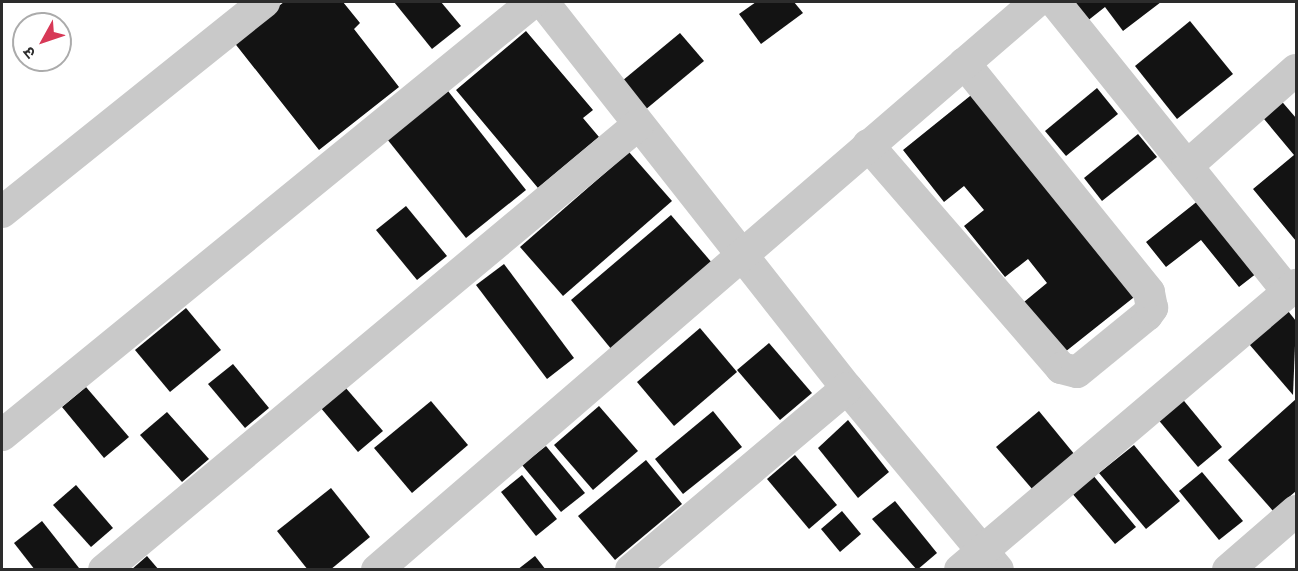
<!DOCTYPE html>
<html>
<head>
<meta charset="utf-8">
<style>
	body { margin:0 }
	#map { position:relative; width:1298px; height:571px; overflow:hidden; background:#fff; font-family:Karla,"Noto Sans Devanagari",sans-serif }
	div>[style] { position:absolute }
	.building>* { inset:0; background:#131313 }
	.minor>* { height:32px; margin:-16px; padding:0 16px; transform-origin:16px; border-radius:16px; background:#c9c9c9 }
	span { translate:-50% -50%; white-space:nowrap; text-align:center; line-height:1.15; -webkit-text-stroke:6px #fff; paint-order:stroke }
	.frame { position:absolute; inset:0; border:3px solid #2c2c2c; pointer-events:none }
	.north { position:absolute; left:12px; top:12px; width:60px; height:60px; box-sizing:border-box; background:#fff; border:2px solid #ababab; border-radius:50%; rotate:230deg; font-size:16px; font-weight:700; line-height:24px; text-align:center; color:#2c2c2c }
	.north::after { content:''; display:block; margin:auto; width:21px; height:27px; background:#d73957; clip-path:polygon(50% 0,100% 100%,50% 72%,0 100%) }
</style>
</head>
<body>
<div id="map">
	<div class="building">
		<div style="clip-path:polygon(284px 2px,343px 2px,360px 23px,354px 29px,399px 87px,319px 150px,233px 41px)"></div>
		<div style="clip-path:polygon(394px 2px,441px 2px,461px 26px,432px 49px)"></div>
		<div style="clip-path:polygon(756px 2px,794px 2px,803px 13px,761px 44px,739px 14px)"></div>
		<div style="clip-path:polygon(1071px 2px,1161px 2px,1123px 31px,1105px 7px,1086px 22px)"></div>
		<div style="clip-path:polygon(1190px 21px,1233px 74px,1177px 119px,1135px 66px)"></div>
		<div style="clip-path:polygon(526px 31px,593px 110px,583px 118px,599px 137px,538px 188px,456px 90px)"></div>
		<div style="clip-path:polygon(680px 33px,704px 61px,645px 110px,622px 81px)"></div>
		<div style="clip-path:polygon(1097px 88px,1118px 114px,1066px 156px,1045px 131px)"></div>
		<div style="clip-path:polygon(448px 91px,526px 190px,466px 238px,387px 139px)"></div>
		<div style="clip-path:polygon(975px 92px,1138px 294px,1065px 352px,1024px 302px,1047px 283px,1028px 259px,1005px 277px,964px 226px,984px 210px,964px 186px,944px 202px,903px 150px)"></div>
		<div style="clip-path:polygon(1278px 97px,1296px 118px,1296px 241px,1253px 189px,1294px 155px,1259px 113px)"></div>
		<div style="clip-path:polygon(1138px 134px,1157px 157px,1102px 201px,1084px 178px)"></div>
		<div style="clip-path:polygon(629px 152px,672px 201px,563px 296px,520px 247px)"></div>
		<div style="clip-path:polygon(1199px 200px,1257px 273px,1239px 287px,1201px 240px,1166px 267px,1146px 242px)"></div>
		<div style="clip-path:polygon(406px 206px,447px 256px,417px 280px,376px 230px)"></div>
		<div style="clip-path:polygon(671px 215px,713px 264px,612px 350px,571px 300px)"></div>
		<div style="clip-path:polygon(504px 264px,574px 358px,547px 379px,476px 285px)"></div>
		<div style="clip-path:polygon(186px 308px,221px 350px,170px 392px,135px 350px)"></div>
		<div style="clip-path:polygon(1288px 311px,1296px 321px,1293px 395px,1249px 344px)"></div>
		<div style="clip-path:polygon(700px 328px,737px 372px,674px 426px,637px 382px)"></div>
		<div style="clip-path:polygon(769px 343px,812px 393px,780px 420px,737px 370px)"></div>
		<div style="clip-path:polygon(233px 364px,269px 408px,245px 428px,208px 384px)"></div>
		<div style="clip-path:polygon(86px 387px,129px 437px,104px 458px,62px 407px)"></div>
		<div style="clip-path:polygon(345px 387px,383px 431px,358px 452px,320px 407px)"></div>
		<div style="clip-path:polygon(1180px 396px,1222px 447px,1198px 467px,1156px 417px)"></div>
		<div style="clip-path:polygon(1296px 399px,1296px 491px,1273px 511px,1228px 460px)"></div>
		<div style="clip-path:polygon(431px 401px,468px 445px,412px 493px,374px 448px)"></div>
		<div style="clip-path:polygon(599px 406px,638px 451px,593px 490px,554px 445px)"></div>
		<div style="clip-path:polygon(713px 411px,742px 447px,683px 494px,655px 459px)"></div>
		<div style="clip-path:polygon(1039px 411px,1075px 455px,1033px 490px,996px 447px)"></div>
		<div style="clip-path:polygon(167px 412px,209px 459px,182px 482px,140px 435px)"></div>
		<div style="clip-path:polygon(848px 420px,889px 472px,858px 498px,818px 448px)"></div>
		<div style="clip-path:polygon(1134px 445px,1180px 501px,1146px 529px,1099px 473px)"></div>
		<div style="clip-path:polygon(546px 446px,585px 493px,561px 512px,522px 465px)"></div>
		<div style="clip-path:polygon(795px 455px,837px 505px,809px 529px,767px 479px)"></div>
		<div style="clip-path:polygon(646px 460px,682px 504px,615px 560px,578px 516px)"></div>
		<div style="clip-path:polygon(1202px 472px,1243px 521px,1219px 540px,1179px 491px)"></div>
		<div style="clip-path:polygon(1092px 474px,1136px 527px,1115px 544px,1071px 492px)"></div>
		<div style="clip-path:polygon(522px 475px,557px 519px,536px 536px,501px 492px)"></div>
		<div style="clip-path:polygon(76px 485px,113px 528px,91px 547px,53px 505px)"></div>
		<div style="clip-path:polygon(331px 488px,370px 537px,330px 570px,308px 570px,277px 531px)"></div>
		<div style="clip-path:polygon(895px 501px,937px 553px,917px 570px,872px 519px)"></div>
		<div style="clip-path:polygon(842px 511px,861px 534px,840px 552px,821px 529px)"></div>
		<div style="clip-path:polygon(42px 521px,79px 568px,78px 570px,35px 570px,14px 543px)"></div>
		<div style="clip-path:polygon(147px 556px,159px 570px,131px 570px)"></div>
		<div style="clip-path:polygon(535px 556px,546px 570px,517px 570px)"></div>
	</div>
	<div class="minor">
		<div style="left:543px;top:2px;width:491px;rotate:51.8deg"></div>
		<div style="left:847px;top:388px;width:236px;rotate:50.3deg"></div>
		<div style="left:1055px;top:2px;width:372px;rotate:51.2deg"></div>
		<div style="left:868px;top:145px;width:295px;rotate:49.1deg"></div>
		<div style="left:1061px;top:368px;width:16px;rotate:14deg"></div>
		<div style="left:1077px;top:372px;width:90px;rotate:-39.2deg"></div>
		<div style="left:1147px;top:315px;width:9px;rotate:-54deg"></div>
		<div style="left:1152px;top:308px;width:16px;rotate:-101deg"></div>
		<div style="left:1149px;top:292px;width:294px;rotate:-128.9deg"></div>
		<div style="left:1187px;top:166px;width:145px;rotate:-41.4deg"></div>
		<div style="left:2px;top:212px;width:336px;rotate:-38.7deg"></div>
		<div style="left:2px;top:435px;width:685px;rotate:-39.2deg"></div>
		<div style="left:104px;top:570px;width:695px;rotate:-39.81deg"></div>
		<div style="left:377px;top:570px;width:870px;rotate:-40.76deg"></div>
		<div style="left:631px;top:570px;width:282px;rotate:-40.1deg"></div>
		<div style="left:960px;top:570px;width:441px;rotate:-40.3deg"></div>
		<div style="left:1228px;top:570px;width:90px;rotate:-40.9deg"></div>
	</div>
	<div class="frame"></div>
	<div class="north">उ</div>
</div>
</body>
</html>
